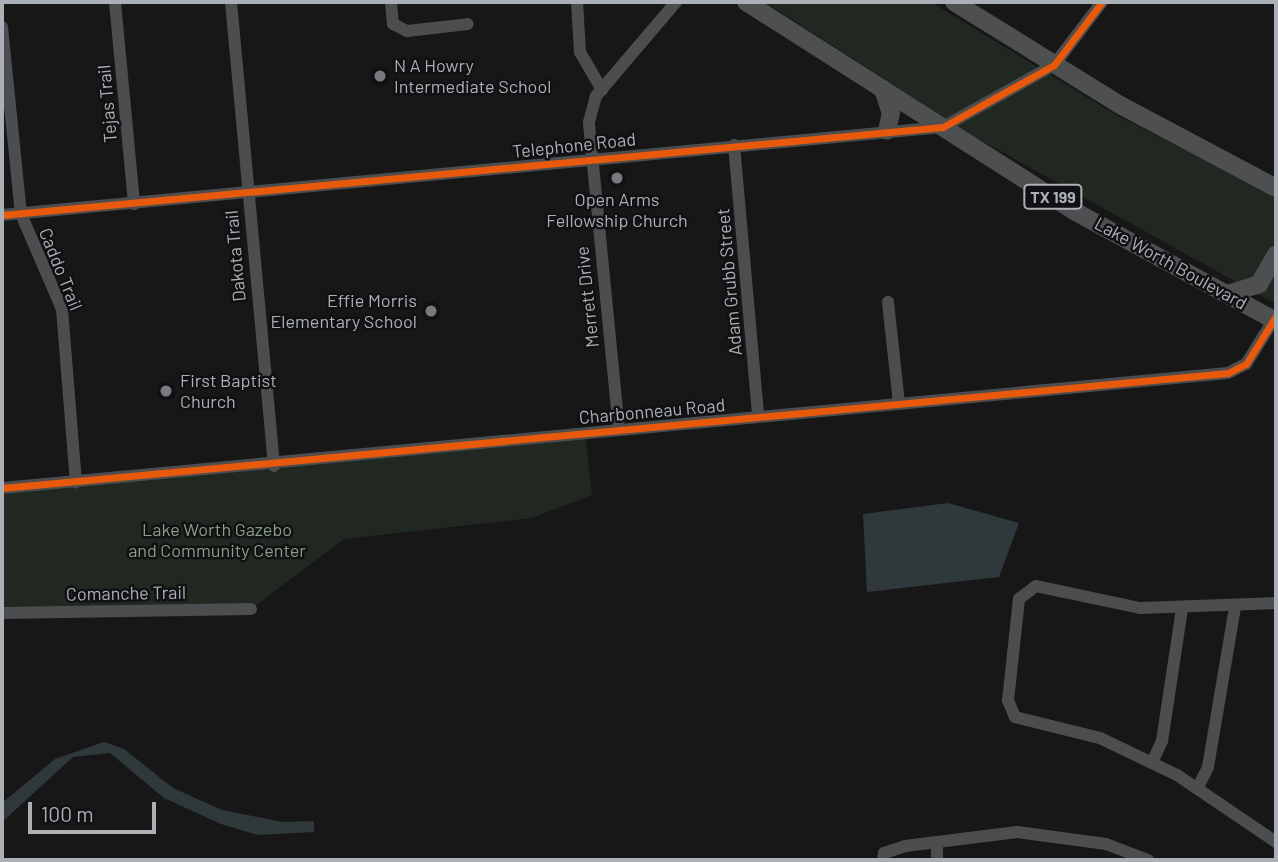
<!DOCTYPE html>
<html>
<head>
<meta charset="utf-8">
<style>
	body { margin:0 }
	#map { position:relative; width:1278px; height:862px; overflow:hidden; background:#171717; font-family:Barlow,sans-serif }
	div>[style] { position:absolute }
	.green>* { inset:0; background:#212721 }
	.water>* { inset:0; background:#2f383b }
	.minor>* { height:12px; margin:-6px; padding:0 6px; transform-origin:6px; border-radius:6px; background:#4c4d4f }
	.highway>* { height:18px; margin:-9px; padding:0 9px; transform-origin:9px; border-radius:9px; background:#4d4f50 }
	.cycleway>* { height:7px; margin:-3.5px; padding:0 3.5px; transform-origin:3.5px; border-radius:3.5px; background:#e8590c }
	.dots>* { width:19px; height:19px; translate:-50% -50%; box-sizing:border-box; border:4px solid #111113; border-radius:50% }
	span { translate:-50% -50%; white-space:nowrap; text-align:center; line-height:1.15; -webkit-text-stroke:5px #111113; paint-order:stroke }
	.shield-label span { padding:2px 5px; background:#111113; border:2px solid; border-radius:5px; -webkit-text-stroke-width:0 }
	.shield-label { font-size:16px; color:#aab0b6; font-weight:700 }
	.poi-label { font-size:18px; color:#aab0b6 }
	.left { translate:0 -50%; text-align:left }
	.right { translate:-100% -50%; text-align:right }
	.street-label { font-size:18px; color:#aab0b6 }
	.park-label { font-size:18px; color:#879f83 }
	.frame { position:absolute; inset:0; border:4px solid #aab0b6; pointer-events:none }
	.scale { position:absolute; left:28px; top:802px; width:128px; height:32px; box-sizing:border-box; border:4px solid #aab0b6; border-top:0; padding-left:9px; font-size:21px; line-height:24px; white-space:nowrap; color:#aab0b6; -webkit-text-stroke:5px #111113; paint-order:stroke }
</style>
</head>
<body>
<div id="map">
	<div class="green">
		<div style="clip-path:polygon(765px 2px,931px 2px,1116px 115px,1276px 196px,1276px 304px,975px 137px)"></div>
		<div style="clip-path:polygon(585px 433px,592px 495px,532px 518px,344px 539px,251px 609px,2px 613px,2px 491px)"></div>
	</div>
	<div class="water">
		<div style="clip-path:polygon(948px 503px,1019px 523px,999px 577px,867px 592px,863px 514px)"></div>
		<div style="clip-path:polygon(104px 742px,124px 749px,173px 788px,222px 810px,283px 822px,314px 821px,314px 832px,258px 835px,221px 824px,164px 798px,110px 753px,73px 757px,2px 822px,2px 803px,55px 759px)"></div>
	</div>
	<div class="minor">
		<div style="left:115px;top:2px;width:203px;rotate:84.6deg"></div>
		<div style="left:231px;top:2px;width:466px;rotate:84.7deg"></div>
		<div style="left:391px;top:2px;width:22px;rotate:85deg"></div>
		<div style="left:393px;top:24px;width:16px;rotate:27deg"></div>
		<div style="left:407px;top:31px;width:61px;rotate:-6.5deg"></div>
		<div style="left:577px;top:2px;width:50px;rotate:86.6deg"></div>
		<div style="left:580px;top:52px;width:44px;rotate:59.9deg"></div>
		<div style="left:2px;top:27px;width:188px;rotate:84.2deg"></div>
		<div style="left:21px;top:214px;width:103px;rotate:66.7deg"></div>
		<div style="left:62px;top:309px;width:174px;rotate:85.4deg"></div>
		<div style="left:734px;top:145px;width:272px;rotate:84.9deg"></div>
		<div style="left:2px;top:215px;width:945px;rotate:-5.34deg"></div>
		<div style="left:943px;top:127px;width:127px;rotate:-29.2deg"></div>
		<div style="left:1054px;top:65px;width:79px;rotate:-52.7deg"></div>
		<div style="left:888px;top:302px;width:102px;rotate:83.8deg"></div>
		<div style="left:619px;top:430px;width:309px;rotate:-95.6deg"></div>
		<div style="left:589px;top:122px;width:27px;rotate:-75deg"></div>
		<div style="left:596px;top:96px;width:123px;rotate:-49.6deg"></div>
		<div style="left:2px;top:488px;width:1231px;rotate:-5.36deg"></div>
		<div style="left:1228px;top:373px;width:20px;rotate:-27deg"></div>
		<div style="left:1246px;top:364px;width:57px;rotate:-58deg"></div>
		<div style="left:1276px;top:603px;width:136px;rotate:177.9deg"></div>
		<div style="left:1140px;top:608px;width:106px;rotate:-168.1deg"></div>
		<div style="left:1036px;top:586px;width:21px;rotate:143deg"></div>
		<div style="left:1019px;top:599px;width:102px;rotate:96.2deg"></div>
		<div style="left:1008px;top:700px;width:18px;rotate:68deg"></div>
		<div style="left:1015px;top:717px;width:88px;rotate:13.9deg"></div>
		<div style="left:1100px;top:738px;width:85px;rotate:25.7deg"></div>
		<div style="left:1177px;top:775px;width:120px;rotate:34.1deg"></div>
		<div style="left:2px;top:613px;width:249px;rotate:-0.9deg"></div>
		<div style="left:1152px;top:763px;width:24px;rotate:-66deg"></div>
		<div style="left:1162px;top:741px;width:134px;rotate:-81.4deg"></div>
		<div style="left:1198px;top:787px;width:22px;rotate:-63deg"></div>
		<div style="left:1208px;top:767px;width:162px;rotate:-80.4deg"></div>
		<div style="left:937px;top:843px;width:17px;rotate:90deg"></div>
		<div style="left:883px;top:860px;width:7px;rotate:-82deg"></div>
		<div style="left:884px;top:853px;width:22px;rotate:-18deg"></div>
		<div style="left:905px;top:846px;width:113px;rotate:-7.1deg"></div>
		<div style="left:1017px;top:832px;width:90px;rotate:7.7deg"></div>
		<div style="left:1106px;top:844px;width:45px;rotate:20.9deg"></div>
	</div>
	<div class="highway">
		<div style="left:746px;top:2px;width:389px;rotate:32.5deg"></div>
		<div style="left:1074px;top:211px;width:230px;rotate:28.6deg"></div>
		<div style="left:954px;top:2px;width:198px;rotate:31.8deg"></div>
		<div style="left:1122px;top:106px;width:174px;rotate:28deg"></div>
		<div style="left:883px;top:89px;width:25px;rotate:72deg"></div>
		<div style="left:891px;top:113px;width:18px;rotate:103deg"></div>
		<div style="left:1227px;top:294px;width:34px;rotate:-17deg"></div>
		<div style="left:1259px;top:284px;width:34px;rotate:-60deg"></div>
	</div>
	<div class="cycleway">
		<div style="left:2px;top:215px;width:945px;rotate:-5.34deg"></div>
		<div style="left:943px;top:127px;width:127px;rotate:-29.2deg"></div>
		<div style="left:1054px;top:65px;width:79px;rotate:-52.7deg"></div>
		<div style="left:2px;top:488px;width:1231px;rotate:-5.36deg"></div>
		<div style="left:1228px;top:373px;width:20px;rotate:-27deg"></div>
		<div style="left:1246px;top:364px;width:57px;rotate:-58deg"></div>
	</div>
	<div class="dots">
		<div style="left:380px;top:76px;background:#777a7e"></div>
		<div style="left:617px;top:178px;background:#777a7e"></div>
		<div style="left:431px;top:311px;background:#777a7e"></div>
		<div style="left:166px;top:391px;background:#777a7e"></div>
	</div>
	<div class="shield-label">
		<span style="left:1053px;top:197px">TX 199</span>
	</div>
	<div class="poi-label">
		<span class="left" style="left:394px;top:76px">N A Howry<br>Intermediate School</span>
		<span style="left:617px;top:210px">Open Arms<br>Fellowship Church</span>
		<span class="right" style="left:417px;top:311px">Effie Morris<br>Elementary School</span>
		<span class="left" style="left:180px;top:391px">First Baptist<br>Church</span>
	</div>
	<div class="street-label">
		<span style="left:107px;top:104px;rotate:-95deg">Tejas Trail</span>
		<span style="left:574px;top:145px;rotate:-6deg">Telephone Road</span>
		<span style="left:235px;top:256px;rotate:-95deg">Dakota Trail</span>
		<span style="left:1171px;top:263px;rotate:29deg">Lake Worth Boulevard</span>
		<span style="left:61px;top:269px;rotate:68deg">Caddo Trail</span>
		<span style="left:729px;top:282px;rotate:-95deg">Adam Grubb Street</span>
		<span style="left:587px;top:297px;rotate:-96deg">Merrett Drive</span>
		<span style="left:652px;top:411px;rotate:-5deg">Charbonneau Road</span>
		<span style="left:126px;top:593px;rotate:-1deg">Comanche Trail</span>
	</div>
	<div class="park-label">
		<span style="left:217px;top:540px">Lake Worth Gazebo<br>and Community Center</span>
	</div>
	<div class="frame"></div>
	<div class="scale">100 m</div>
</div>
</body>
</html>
